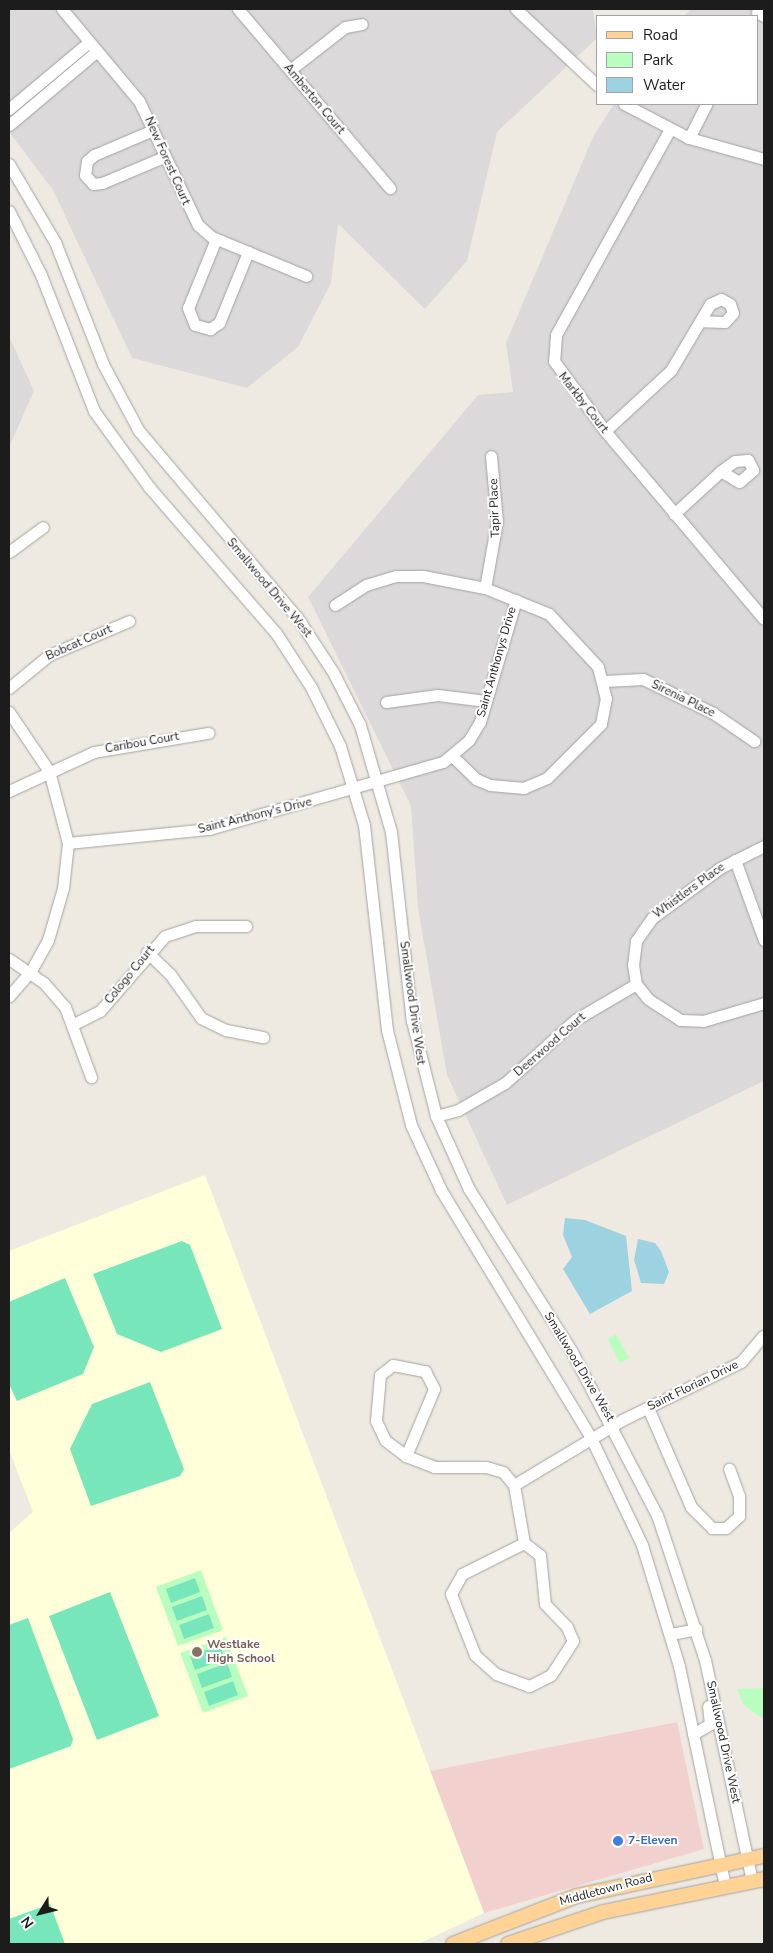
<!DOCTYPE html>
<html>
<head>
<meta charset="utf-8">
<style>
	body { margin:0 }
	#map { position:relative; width:773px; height:1953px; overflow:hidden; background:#efeae1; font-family:"Nunito Sans",sans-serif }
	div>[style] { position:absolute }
	.residential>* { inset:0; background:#dbd9d9 }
	.commercial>* { inset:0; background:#f2d0ce }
	.education>* { inset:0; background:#ffffda }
	.park>* { inset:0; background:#b9febe }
	.pitch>* { inset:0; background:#77e6bb }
	.water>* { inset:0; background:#9dd2e1 }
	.roads { filter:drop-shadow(0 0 1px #a3a3a3) drop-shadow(0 0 1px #a3a3a3) }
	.minor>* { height:11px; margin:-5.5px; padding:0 5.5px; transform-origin:5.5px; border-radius:5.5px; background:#fff }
	.major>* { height:14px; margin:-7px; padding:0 7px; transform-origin:7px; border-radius:7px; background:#ffd296 }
	.dots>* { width:14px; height:14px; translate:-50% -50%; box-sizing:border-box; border:2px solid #fff; border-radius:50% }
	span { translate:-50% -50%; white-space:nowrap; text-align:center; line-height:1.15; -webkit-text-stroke:4px #fff; paint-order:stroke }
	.street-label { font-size:12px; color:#1c1c1c }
	.education-label { font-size:12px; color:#785e54; font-weight:700 }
	.left { translate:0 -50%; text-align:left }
	.shop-label { font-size:12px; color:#366cbe; font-weight:700 }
	.frame { position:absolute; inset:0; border:10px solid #1c1c1c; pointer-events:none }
	.legend { position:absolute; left:596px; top:15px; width:162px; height:90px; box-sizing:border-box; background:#fff; border:1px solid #a4a4a4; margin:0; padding:6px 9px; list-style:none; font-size:15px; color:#1c1c1c }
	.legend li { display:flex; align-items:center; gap:10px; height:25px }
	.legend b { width:25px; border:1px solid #a4a4a4 }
	.north { position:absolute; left:15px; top:1888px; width:50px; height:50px; -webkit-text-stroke:4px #fff; paint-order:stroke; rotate:234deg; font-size:14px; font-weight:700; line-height:20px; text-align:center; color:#1c1c1c }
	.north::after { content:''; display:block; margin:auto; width:18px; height:22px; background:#1c1c1c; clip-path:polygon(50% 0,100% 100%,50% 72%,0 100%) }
</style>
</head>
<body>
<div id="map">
	<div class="residential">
		<div style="clip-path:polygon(9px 9px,593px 9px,597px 38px,497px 132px,467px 261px,425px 309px,338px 224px,331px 283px,298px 347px,247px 388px,132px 358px,53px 190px,9px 132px)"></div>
		<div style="clip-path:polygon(691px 9px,764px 9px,764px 1081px,507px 1205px,447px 1075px,418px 908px,411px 806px,308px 597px,478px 395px,513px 392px,506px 343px,593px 137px,614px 104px,757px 104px,757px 16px,684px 16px)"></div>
		<div style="clip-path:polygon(9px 336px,34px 391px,9px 447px)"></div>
	</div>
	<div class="commercial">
		<div style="clip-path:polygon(677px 1722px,704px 1849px,484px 1913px,430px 1771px)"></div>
	</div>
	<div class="education">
		<div style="clip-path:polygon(205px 1175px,484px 1913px,418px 1944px,9px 1944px,9px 1533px,33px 1512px,9px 1450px,9px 1251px)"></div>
	</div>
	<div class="park">
		<div style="clip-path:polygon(616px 1334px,629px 1358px,619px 1363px,608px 1339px)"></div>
		<div style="clip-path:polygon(201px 1570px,223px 1630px,178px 1646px,156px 1587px)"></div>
		<div style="clip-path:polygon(226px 1637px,248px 1696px,203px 1713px,180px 1653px)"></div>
		<div style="clip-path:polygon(764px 1688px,764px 1717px,760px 1717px,743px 1704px,737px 1689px)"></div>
	</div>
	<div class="pitch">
		<div style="clip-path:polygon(182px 1241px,190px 1245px,222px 1329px,161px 1352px,117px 1334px,93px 1274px)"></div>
		<div style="clip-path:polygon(65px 1278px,94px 1347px,83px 1374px,17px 1401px,9px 1384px,9px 1302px)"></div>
		<div style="clip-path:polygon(150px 1382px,184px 1469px,180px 1476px,91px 1506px,70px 1449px,92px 1404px)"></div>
		<div style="clip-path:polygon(195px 1578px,200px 1592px,171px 1603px,166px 1589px)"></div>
		<div style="clip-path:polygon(110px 1592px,159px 1716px,97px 1740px,49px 1616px)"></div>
		<div style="clip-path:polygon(202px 1596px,207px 1610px,177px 1621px,172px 1607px)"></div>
		<div style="clip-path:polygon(209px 1614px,214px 1628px,184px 1639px,179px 1625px)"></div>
		<div style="clip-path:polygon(28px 1618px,73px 1739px,71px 1746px,9px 1769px,9px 1625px)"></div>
		<div style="clip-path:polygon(220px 1645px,225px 1659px,195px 1670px,190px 1656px)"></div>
		<div style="clip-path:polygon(227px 1663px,232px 1677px,202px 1688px,197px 1674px)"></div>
		<div style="clip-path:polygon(233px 1681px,238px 1695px,209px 1706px,204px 1692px)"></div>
		<div style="clip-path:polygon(50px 1904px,65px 1944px,9px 1944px,9px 1919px)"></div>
	</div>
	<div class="water">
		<div style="clip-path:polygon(565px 1218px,585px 1220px,626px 1236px,632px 1291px,590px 1314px,563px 1269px,572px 1257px,563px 1235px)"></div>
		<div style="clip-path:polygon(638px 1239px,655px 1243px,661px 1251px,669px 1272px,664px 1284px,641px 1283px,634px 1260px)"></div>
	</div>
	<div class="roads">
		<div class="minor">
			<div style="left:62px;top:9px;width:120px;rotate:50.1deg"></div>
			<div style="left:139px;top:101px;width:137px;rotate:64.6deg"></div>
			<div style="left:198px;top:225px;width:18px;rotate:41deg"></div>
			<div style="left:212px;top:237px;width:102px;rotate:22.5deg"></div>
			<div style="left:238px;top:9px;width:235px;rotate:49.7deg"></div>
			<div style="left:516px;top:9px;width:111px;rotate:43.2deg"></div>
			<div style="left:757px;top:12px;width:8px;rotate:30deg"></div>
			<div style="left:290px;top:70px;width:70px;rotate:-38deg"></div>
			<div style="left:345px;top:27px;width:17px;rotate:-10deg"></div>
			<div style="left:624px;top:104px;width:73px;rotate:27.6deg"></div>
			<div style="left:689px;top:138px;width:78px;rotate:15.6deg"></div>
			<div style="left:9px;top:109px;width:104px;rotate:-39.9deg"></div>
			<div style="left:9px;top:125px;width:115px;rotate:-40.1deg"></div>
			<div style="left:670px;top:129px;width:235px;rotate:119deg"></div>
			<div style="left:556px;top:335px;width:26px;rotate:94deg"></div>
			<div style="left:554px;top:361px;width:87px;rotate:53.9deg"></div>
			<div style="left:605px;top:431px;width:246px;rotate:49.8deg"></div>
			<div style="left:153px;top:130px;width:64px;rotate:157deg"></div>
			<div style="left:94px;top:155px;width:9px;rotate:139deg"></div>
			<div style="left:87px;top:161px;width:14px;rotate:98deg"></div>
			<div style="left:85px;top:175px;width:12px;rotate:48deg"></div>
			<div style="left:93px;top:184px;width:9px;rotate:-6deg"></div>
			<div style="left:102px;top:183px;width:67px;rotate:-22.8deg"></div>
			<div style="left:689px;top:138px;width:38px;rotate:-63deg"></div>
			<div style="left:9px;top:164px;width:91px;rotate:59.5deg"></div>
			<div style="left:55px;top:242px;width:131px;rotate:68.5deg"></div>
			<div style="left:103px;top:364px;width:76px;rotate:61.8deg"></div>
			<div style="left:139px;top:431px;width:244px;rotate:49.7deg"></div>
			<div style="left:297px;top:617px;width:66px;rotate:56.8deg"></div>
			<div style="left:333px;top:672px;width:59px;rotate:63deg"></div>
			<div style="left:360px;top:725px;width:111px;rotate:73.8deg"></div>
			<div style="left:391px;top:832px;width:190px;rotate:83.7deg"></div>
			<div style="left:412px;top:1021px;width:98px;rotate:75.8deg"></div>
			<div style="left:436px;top:1116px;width:80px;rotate:65.7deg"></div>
			<div style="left:469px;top:1189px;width:193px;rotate:57.7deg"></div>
			<div style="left:572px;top:1352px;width:184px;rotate:62.5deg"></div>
			<div style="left:657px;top:1515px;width:153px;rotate:71.7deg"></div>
			<div style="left:705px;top:1660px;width:226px;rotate:78deg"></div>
			<div style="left:9px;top:211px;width:72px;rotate:63.4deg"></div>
			<div style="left:41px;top:275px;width:146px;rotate:68.7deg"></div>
			<div style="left:94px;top:411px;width:94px;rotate:54.1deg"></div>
			<div style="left:149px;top:487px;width:194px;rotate:49deg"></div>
			<div style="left:276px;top:633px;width:64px;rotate:57.1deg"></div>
			<div style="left:311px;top:687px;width:66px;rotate:63.8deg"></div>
			<div style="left:340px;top:746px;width:83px;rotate:73.1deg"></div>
			<div style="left:364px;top:825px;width:206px;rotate:83.6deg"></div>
			<div style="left:387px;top:1030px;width:98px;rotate:75.8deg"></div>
			<div style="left:411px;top:1125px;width:72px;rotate:65.2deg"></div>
			<div style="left:441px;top:1190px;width:290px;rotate:58.8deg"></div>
			<div style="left:591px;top:1438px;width:119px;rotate:64.5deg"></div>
			<div style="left:642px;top:1545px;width:127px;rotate:73deg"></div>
			<div style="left:679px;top:1666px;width:225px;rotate:78.2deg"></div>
			<div style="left:216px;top:239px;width:74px;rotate:112.1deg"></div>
			<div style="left:188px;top:308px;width:18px;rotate:68deg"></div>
			<div style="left:195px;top:325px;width:16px;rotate:15deg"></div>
			<div style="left:210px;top:329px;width:11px;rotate:-34deg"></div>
			<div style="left:219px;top:323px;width:77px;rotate:-67.8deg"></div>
			<div style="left:605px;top:431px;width:90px;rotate:-42.7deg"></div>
			<div style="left:671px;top:370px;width:77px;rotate:-59.4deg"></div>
			<div style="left:710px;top:304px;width:12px;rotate:-24deg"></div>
			<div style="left:721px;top:299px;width:10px;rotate:29deg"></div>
			<div style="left:730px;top:304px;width:9px;rotate:72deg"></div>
			<div style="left:733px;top:313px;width:12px;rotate:132deg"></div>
			<div style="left:725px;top:322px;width:23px;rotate:-178deg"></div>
			<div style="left:674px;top:514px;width:64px;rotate:-42.5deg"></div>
			<div style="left:721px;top:471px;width:17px;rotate:-36deg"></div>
			<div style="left:735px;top:461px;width:13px;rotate:-4deg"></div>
			<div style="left:748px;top:460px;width:11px;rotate:63deg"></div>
			<div style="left:753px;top:470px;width:18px;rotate:139deg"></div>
			<div style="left:739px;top:482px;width:21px;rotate:-149deg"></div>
			<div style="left:9px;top:552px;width:42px;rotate:-36.3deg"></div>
			<div style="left:485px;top:588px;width:68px;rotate:-79.8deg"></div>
			<div style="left:497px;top:521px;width:65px;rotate:-95.3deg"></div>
			<div style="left:335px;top:605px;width:37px;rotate:-33deg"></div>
			<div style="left:366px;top:585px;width:31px;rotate:-17deg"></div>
			<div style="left:396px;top:576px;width:27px"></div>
			<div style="left:423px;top:576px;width:63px;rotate:11deg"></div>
			<div style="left:485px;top:588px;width:69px;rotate:22.1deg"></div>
			<div style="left:549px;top:614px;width:72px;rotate:47.2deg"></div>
			<div style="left:598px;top:667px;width:32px;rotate:76deg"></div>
			<div style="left:606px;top:698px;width:26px;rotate:101deg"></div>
			<div style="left:601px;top:724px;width:76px;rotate:135deg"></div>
			<div style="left:547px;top:778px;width:25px;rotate:157deg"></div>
			<div style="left:524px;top:788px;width:34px;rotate:-175deg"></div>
			<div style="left:490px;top:785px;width:15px;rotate:-157deg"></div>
			<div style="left:476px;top:779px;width:33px;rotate:-136deg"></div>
			<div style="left:604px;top:681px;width:39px;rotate:-3deg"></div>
			<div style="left:643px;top:679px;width:78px;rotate:25.9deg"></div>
			<div style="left:713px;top:713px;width:50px;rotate:34.3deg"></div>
			<div style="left:9px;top:688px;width:52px;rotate:-39.5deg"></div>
			<div style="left:49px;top:655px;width:87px;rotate:-23deg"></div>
			<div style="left:386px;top:702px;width:52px;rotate:-7.7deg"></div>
			<div style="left:438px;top:695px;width:48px;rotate:7.1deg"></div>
			<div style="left:9px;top:712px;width:71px;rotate:55.9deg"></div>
			<div style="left:49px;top:771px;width:74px;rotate:75.2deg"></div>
			<div style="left:68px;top:843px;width:45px;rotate:96.3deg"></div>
			<div style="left:63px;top:888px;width:54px;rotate:106.1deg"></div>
			<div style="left:48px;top:940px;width:37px;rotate:119deg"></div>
			<div style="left:30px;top:972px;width:32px;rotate:131deg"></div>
			<div style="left:9px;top:791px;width:94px;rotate:-24.6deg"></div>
			<div style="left:94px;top:752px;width:116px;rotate:-9.5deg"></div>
			<div style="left:68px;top:843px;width:142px;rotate:-5.7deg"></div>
			<div style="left:209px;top:829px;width:243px;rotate:-16deg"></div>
			<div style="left:443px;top:762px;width:34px;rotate:-40deg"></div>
			<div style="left:469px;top:740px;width:21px;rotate:-59deg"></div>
			<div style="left:480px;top:722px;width:127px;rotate:-73.6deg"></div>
			<div style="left:764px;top:846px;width:49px;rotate:153.4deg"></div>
			<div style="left:720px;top:868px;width:84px;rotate:143.7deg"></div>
			<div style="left:652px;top:918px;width:28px;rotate:125deg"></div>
			<div style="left:636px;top:941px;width:24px;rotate:97deg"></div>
			<div style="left:633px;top:965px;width:19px;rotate:81deg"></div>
			<div style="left:636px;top:984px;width:19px;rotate:51deg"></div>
			<div style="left:648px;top:999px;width:38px;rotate:33deg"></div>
			<div style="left:680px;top:1020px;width:23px;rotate:2deg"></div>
			<div style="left:703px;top:1021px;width:64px;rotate:-16.4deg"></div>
			<div style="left:735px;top:860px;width:85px;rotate:70.1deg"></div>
			<div style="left:147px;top:952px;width:32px;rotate:44deg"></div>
			<div style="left:170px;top:974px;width:54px;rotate:54.8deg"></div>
			<div style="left:201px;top:1018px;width:28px;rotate:26deg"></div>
			<div style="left:226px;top:1030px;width:38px;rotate:11deg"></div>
			<div style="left:9px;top:959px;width:42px;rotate:34.4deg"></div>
			<div style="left:44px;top:983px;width:32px;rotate:49deg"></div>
			<div style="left:65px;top:1007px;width:75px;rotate:69.6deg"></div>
			<div style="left:74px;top:1024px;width:29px;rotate:-27deg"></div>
			<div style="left:100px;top:1011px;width:99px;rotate:-49.1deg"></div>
			<div style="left:165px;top:936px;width:32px;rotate:-18deg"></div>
			<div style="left:195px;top:926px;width:51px"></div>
			<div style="left:436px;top:1116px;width:23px;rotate:-15deg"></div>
			<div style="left:458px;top:1110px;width:54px;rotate:-29.9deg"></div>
			<div style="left:505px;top:1083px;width:94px;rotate:-42deg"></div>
			<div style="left:575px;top:1020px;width:71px;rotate:-30.5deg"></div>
			<div style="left:393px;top:1365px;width:33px;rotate:11deg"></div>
			<div style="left:425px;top:1371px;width:20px;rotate:63deg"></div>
			<div style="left:434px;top:1389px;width:73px;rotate:112.7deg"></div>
			<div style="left:406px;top:1456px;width:26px;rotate:-143deg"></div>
			<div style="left:385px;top:1440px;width:21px;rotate:-115deg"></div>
			<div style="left:376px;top:1421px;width:46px;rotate:-85deg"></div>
			<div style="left:380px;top:1375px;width:16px;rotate:-38deg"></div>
			<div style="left:648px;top:1408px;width:108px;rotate:66.5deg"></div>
			<div style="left:691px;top:1507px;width:30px;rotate:45deg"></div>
			<div style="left:712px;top:1528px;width:14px"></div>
			<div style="left:726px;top:1528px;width:18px;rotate:-43deg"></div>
			<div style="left:739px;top:1516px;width:20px;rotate:-90deg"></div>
			<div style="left:739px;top:1496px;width:29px;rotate:-110deg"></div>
			<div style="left:406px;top:1456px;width:30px;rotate:21deg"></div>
			<div style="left:434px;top:1467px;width:52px"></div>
			<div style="left:486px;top:1467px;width:18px;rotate:16deg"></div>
			<div style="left:503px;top:1472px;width:17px;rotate:50deg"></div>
			<div style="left:514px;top:1485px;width:59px;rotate:80.2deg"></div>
			<div style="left:514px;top:1485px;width:126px;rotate:-31deg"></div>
			<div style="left:622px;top:1420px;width:132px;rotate:-26deg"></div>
			<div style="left:741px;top:1362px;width:34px;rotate:-50deg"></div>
			<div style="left:524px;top:1543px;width:20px;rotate:37deg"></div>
			<div style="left:540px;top:1555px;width:49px;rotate:84.2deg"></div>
			<div style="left:545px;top:1604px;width:32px;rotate:46deg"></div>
			<div style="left:567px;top:1627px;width:15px;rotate:67deg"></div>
			<div style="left:573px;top:1641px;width:40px;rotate:122.9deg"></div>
			<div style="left:551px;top:1675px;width:25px;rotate:153deg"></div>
			<div style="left:529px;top:1686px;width:35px;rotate:-160deg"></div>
			<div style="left:496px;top:1674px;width:28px;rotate:-138deg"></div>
			<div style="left:475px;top:1655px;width:66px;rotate:-111.5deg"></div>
			<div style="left:451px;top:1594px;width:23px;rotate:-61deg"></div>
			<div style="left:462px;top:1574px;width:69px;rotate:-26.6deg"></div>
			<div style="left:671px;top:1634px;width:26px;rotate:-11deg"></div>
			<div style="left:693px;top:1734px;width:20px;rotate:-30deg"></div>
			<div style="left:710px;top:1724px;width:18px;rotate:-96deg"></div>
		</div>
		<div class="major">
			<div style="left:453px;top:1944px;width:133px;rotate:-21.2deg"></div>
			<div style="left:577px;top:1896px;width:191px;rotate:-12.1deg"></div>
			<div style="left:508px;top:1944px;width:100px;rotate:-18.6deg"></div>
			<div style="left:603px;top:1912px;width:164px;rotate:-11.6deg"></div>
		</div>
	</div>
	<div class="dots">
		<div style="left:197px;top:1652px;background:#8d6e63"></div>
		<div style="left:618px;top:1841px;background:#3f7fe0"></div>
	</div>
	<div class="street-label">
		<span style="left:314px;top:99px;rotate:50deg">Amberton Court</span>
		<span style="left:167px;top:161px;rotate:66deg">New Forest Court</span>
		<span style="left:583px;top:403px;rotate:52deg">Markby Court</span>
		<span style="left:495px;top:508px;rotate:-92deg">Tapir Place</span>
		<span style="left:269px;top:588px;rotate:50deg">Smallwood Drive West</span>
		<span style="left:79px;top:643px;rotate:-24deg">Bobcat Court</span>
		<span style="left:497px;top:662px;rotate:-74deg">Saint Anthonys Drive</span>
		<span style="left:683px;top:699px;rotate:26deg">Sirenia Place</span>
		<span style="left:142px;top:743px;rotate:-10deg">Caribou Court</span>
		<span style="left:255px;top:816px;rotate:-14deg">Saint Anthony's Drive</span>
		<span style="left:689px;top:891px;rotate:-36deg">Whistlers Place</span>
		<span style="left:130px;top:975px;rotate:-51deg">Cologo Court</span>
		<span style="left:412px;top:1003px;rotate:82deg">Smallwood Drive West</span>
		<span style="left:550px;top:1045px;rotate:-41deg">Deerwood Court</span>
		<span style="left:579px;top:1367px;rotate:59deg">Smallwood Drive West</span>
		<span style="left:693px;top:1386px;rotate:-26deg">Saint Florian Drive</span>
		<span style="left:723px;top:1742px;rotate:78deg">Smallwood Drive West</span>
		<span style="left:606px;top:1890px;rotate:-15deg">Middletown Road</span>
	</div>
	<div class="education-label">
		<span class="left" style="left:207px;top:1652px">Westlake<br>High School</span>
	</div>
	<div class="shop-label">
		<span class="left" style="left:628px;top:1841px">7-Eleven</span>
	</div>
	<div class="frame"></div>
	<ul class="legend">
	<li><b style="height:6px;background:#ffd296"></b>Road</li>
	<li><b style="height:14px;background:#b9febe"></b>Park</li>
	<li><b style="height:14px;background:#9dd2e1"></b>Water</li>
	</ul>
	<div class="north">N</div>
</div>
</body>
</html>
